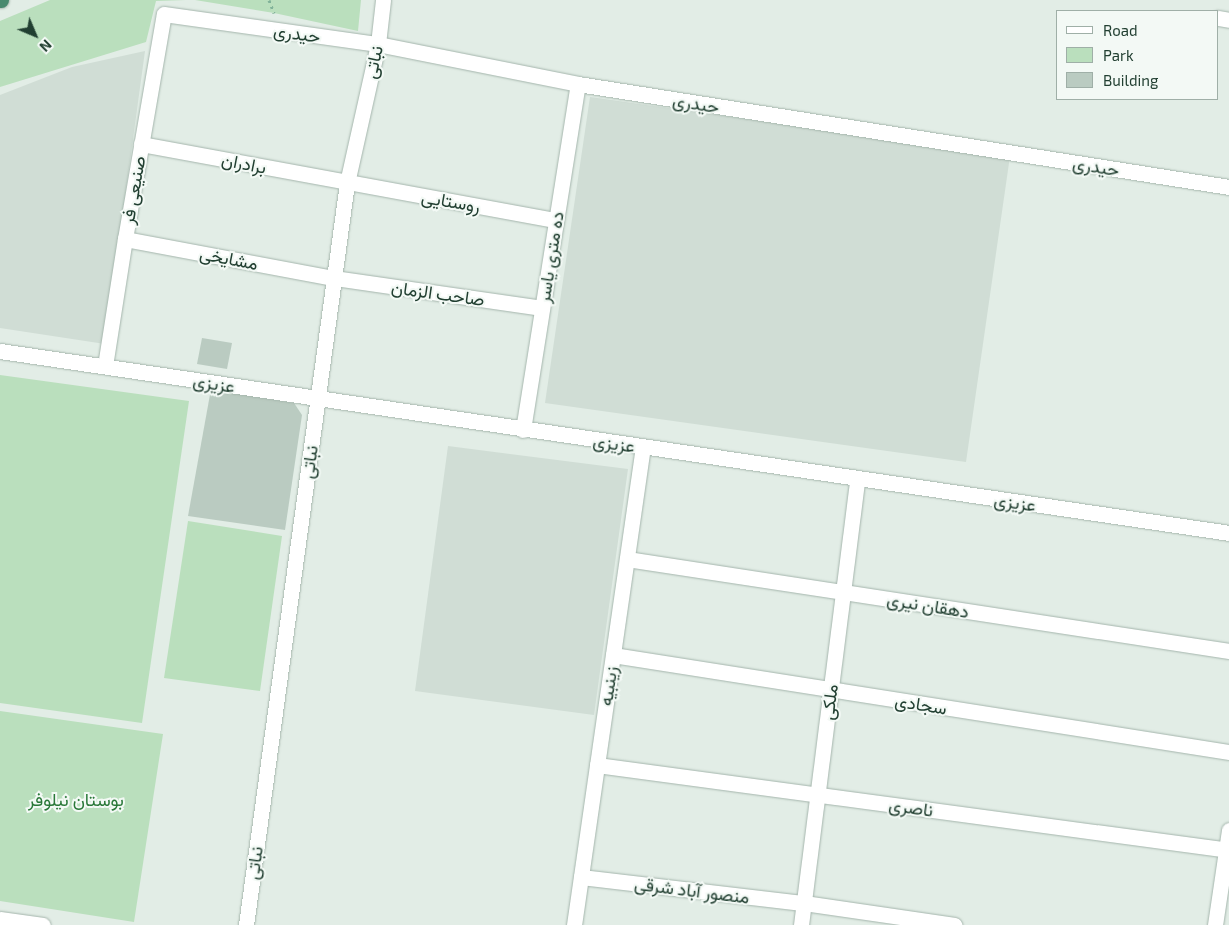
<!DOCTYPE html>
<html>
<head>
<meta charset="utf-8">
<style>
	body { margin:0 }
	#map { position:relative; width:1229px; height:925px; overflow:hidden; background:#e2ede6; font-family:"Exo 2",Vazirmatn,sans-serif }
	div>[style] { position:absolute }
	.built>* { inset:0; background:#d0ddd5 }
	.green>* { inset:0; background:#badfbd }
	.building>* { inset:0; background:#bacbc1 }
	.path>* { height:3px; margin-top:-1.5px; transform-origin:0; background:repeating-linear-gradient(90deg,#81b299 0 2.5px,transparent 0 6.5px) }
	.roads { filter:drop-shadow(0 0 1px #a4b5ac) drop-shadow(0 0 1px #a4b5ac) }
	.minor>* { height:15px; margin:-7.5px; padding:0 7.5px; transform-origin:7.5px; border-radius:7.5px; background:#fff }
	.secondary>* { height:15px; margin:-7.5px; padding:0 7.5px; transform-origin:7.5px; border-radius:7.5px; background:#fff }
	.trunk>* { height:15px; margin:-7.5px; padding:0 7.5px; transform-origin:7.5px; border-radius:7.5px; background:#48896e }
	span { translate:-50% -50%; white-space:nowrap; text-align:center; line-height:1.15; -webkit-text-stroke:4px #f3f9f5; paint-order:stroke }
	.street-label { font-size:18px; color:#213f31 }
	.park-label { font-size:18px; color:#297838 }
	.legend { position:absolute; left:1056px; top:10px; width:162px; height:90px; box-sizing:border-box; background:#f3f9f5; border:1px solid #9fafa7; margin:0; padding:6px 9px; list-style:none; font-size:15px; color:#213f31 }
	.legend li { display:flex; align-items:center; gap:10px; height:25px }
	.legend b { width:25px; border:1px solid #9fafa7 }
	.north { position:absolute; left:10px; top:10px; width:50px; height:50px; -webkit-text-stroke:4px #f3f9f5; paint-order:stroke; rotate:135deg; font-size:14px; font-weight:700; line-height:20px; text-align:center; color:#213f31 }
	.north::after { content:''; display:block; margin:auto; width:18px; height:22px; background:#213f31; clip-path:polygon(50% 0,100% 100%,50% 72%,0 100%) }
</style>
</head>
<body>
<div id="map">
	<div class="built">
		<div style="clip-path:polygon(145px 51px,105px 344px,0 328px,0 95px,72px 67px)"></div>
		<div style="clip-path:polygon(590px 97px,1010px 156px,966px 462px,545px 403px)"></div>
		<div style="clip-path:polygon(448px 446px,628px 469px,594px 715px,415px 691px)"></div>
	</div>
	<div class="green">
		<div style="clip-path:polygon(50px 0,186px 0,156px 1px,146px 42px,0 87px,0 21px)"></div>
		<div style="clip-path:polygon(195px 0,361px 0,358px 31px,274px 13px)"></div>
		<div style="clip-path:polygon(0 375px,189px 401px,142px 723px,0 703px)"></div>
		<div style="clip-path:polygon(188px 521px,282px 536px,260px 691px,164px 678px)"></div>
		<div style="clip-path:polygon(0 711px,163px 734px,134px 922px,0 901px)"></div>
	</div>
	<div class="building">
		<div style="clip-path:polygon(202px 338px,232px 343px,227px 369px,197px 364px)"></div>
		<div style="clip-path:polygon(211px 389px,294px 403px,302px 415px,285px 530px,188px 516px)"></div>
	</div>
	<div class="path">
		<div style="left:269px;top:0;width:14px;rotate:69deg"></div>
	</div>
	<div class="roads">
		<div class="minor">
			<div style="left:1218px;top:18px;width:11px;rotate:10deg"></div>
			<div style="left:141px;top:144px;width:422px;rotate:10.4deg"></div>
			<div style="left:125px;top:239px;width:213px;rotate:10.6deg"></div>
			<div style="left:334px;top:278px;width:210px;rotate:8.2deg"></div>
			<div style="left:0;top:351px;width:1242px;rotate:8.42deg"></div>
			<div style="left:105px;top:366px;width:129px;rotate:-81.1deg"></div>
			<div style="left:125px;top:239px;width:228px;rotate:-80.2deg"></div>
			<div style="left:164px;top:14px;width:216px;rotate:8deg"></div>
			<div style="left:378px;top:44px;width:204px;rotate:11.3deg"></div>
			<div style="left:578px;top:84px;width:659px;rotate:8.99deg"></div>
			<div style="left:523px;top:430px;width:350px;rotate:-81deg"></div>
			<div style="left:627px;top:559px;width:609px;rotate:8.69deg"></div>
			<div style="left:613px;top:655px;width:624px;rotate:8.95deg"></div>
			<div style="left:597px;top:765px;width:638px;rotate:7.66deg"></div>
			<div style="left:581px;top:877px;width:225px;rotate:6.7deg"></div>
			<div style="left:804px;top:903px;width:152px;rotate:8.3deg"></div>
			<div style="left:0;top:919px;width:43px;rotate:7.9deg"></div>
			<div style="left:574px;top:925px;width:483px;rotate:-81.8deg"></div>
			<div style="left:801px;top:925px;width:450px;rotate:-82.8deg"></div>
			<div style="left:1215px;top:925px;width:96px;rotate:-81.6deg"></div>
		</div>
		<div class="secondary">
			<div style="left:246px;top:925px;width:749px;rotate:-82.25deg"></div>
			<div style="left:347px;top:183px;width:142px;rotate:-77.4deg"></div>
			<div style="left:378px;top:44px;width:44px;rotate:-83.5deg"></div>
		</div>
		<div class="trunk">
			<div style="left:0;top:0;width:1px"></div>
		</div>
	</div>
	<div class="street-label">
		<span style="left:297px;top:33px;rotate:8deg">حیدری</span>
		<span style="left:373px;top:62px;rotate:-78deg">نباتی</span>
		<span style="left:696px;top:103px;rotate:9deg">حیدری</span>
		<span style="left:244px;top:163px;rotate:11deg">برادران</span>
		<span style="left:1096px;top:166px;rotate:9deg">حیدری</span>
		<span style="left:133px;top:190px;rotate:-80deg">صنیعی فر</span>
		<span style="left:451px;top:201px;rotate:10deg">روستایی</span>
		<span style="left:550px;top:257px;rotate:-81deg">ده متری یاسر</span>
		<span style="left:229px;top:258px;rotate:11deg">مشایخی</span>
		<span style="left:438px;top:293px;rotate:8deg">صاحب الزمان</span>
		<span style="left:214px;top:383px;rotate:9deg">عزیزی</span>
		<span style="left:614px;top:443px;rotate:8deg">عزیزی</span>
		<span style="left:309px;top:462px;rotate:-82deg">نباتی</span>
		<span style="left:1015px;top:502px;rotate:8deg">عزیزی</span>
		<span style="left:928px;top:605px;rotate:9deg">دهقان نیری</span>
		<span style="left:608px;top:686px;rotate:-82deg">زینبیه</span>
		<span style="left:829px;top:702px;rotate:-83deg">ملکی</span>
		<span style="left:921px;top:704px;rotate:9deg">سجادی</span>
		<span style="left:911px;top:807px;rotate:8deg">ناصری</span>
		<span style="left:254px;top:863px;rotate:-82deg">نباتی</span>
		<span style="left:692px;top:890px;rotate:7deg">منصور آباد شرقی</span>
	</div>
	<div class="park-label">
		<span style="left:76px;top:799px">بوستان نیلوفر</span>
	</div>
	<ul class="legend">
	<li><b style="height:6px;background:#fff"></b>Road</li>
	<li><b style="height:14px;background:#badfbd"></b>Park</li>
	<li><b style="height:14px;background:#bacbc1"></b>Building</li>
	</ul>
	<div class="north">N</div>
</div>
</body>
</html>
